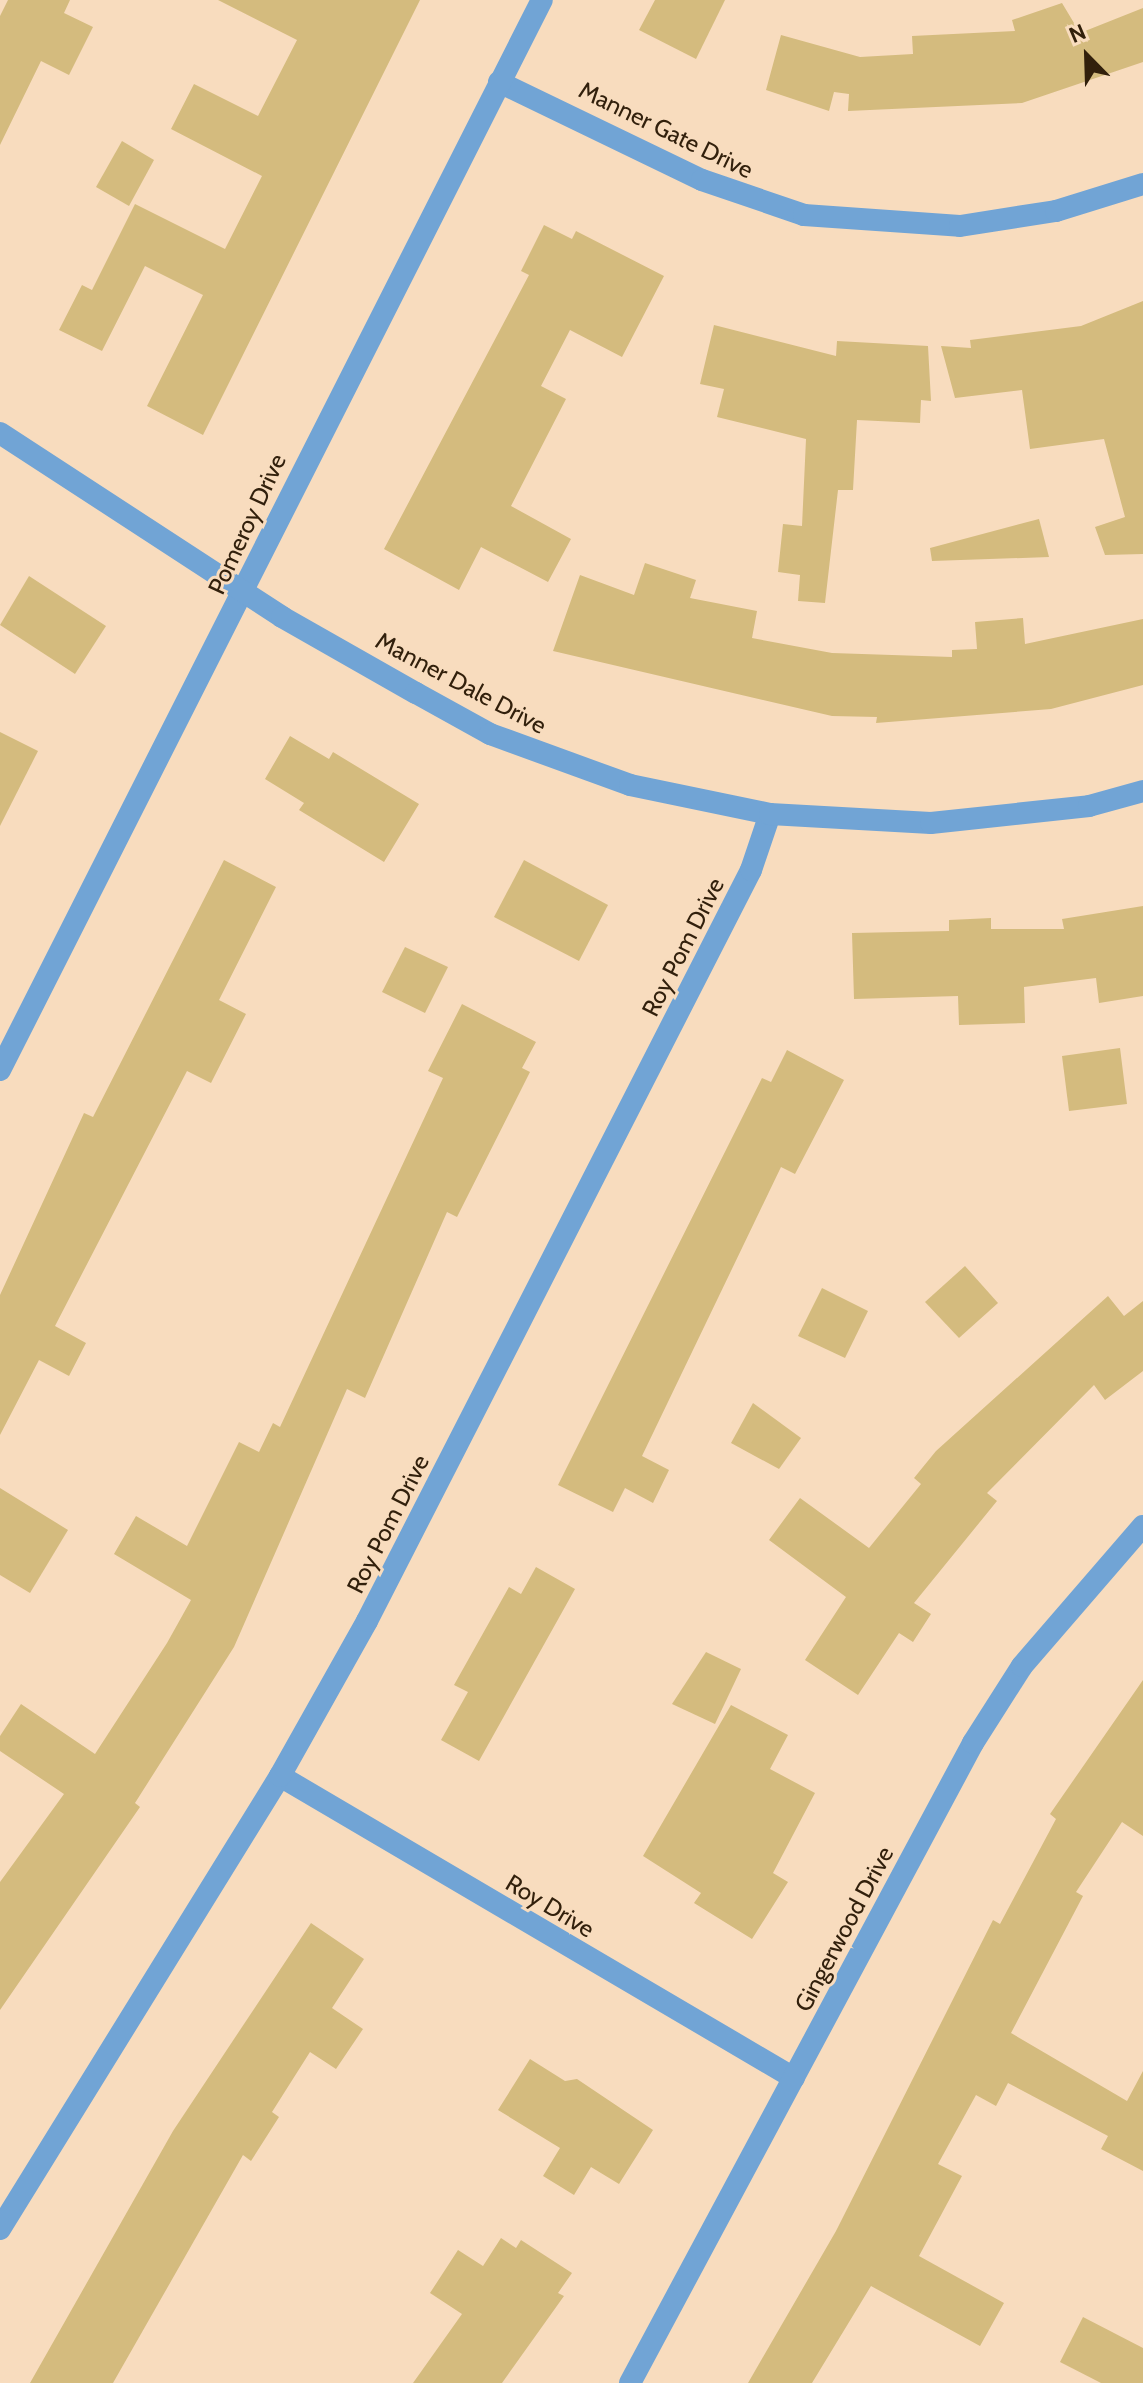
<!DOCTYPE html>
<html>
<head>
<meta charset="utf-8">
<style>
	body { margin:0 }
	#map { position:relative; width:1143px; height:2383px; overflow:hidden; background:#f8dcbe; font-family:Cabin,sans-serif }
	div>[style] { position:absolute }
	.building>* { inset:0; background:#d4bb7e }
	.minor>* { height:22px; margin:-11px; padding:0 11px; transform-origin:11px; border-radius:11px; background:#71a4d5 }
	.tertiary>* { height:22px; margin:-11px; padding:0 11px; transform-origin:11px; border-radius:11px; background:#71a4d5 }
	span { translate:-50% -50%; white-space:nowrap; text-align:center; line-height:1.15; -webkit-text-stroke:6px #f8dcbe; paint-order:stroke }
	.street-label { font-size:24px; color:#32200c }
	.north { position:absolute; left:1047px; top:16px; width:80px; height:80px; -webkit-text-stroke:6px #f8dcbe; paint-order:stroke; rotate:337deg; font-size:22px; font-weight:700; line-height:32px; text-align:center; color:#32200c }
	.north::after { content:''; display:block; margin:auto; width:28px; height:36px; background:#32200c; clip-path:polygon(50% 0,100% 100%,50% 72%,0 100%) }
</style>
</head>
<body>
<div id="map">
	<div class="building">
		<div style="clip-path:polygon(8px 0,70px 0,64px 13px,93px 27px,69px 75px,41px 61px,0 145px,0 16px)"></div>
		<div style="clip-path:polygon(218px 0,420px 0,203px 435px,147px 406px,203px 295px,145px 266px,102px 351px,59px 330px,82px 285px,92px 290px,135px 204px,225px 249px,262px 176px,171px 129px,194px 84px,258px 116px,297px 40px)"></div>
		<div style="clip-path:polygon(655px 0,725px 0,696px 59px,639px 30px)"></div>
		<div style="clip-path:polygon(1062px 3px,1080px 33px,1143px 8px,1143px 62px,1022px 103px,848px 111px,849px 94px,834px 92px,829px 111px,766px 90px,781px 35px,860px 57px,913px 54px,912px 36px,1015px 31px,1012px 20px)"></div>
		<div style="clip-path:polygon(122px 141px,154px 160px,129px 206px,96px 187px)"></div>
		<div style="clip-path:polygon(544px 225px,572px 239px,576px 231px,664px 276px,622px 357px,570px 330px,541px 386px,566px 399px,511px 506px,571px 539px,548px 582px,481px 547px,459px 590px,384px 549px,529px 275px,521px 271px)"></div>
		<div style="clip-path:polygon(1143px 301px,1143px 554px,1105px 555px,1095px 527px,1125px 517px,1104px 439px,1030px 449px,1022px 390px,955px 398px,941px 346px,971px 348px,970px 340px,1081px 326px)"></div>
		<div style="clip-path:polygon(714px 325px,836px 356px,837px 341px,928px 346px,931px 401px,921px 400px,920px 423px,857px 420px,853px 490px,838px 490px,825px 603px,798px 601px,800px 575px,778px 572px,783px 524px,802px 526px,806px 439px,717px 417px,724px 389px,700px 384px)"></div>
		<div style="clip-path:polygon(1039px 519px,1049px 557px,932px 561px,930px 548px)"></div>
		<div style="clip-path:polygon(645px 563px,696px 580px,690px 598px,757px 611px,752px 638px,832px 653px,952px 657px,952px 650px,977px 649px,975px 622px,1023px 618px,1025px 644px,1143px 619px,1143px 685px,1051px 709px,876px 723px,877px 717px,832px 716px,553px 651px,580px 575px,634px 595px)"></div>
		<div style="clip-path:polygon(29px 576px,106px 626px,75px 674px,0 625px)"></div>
		<div style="clip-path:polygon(0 732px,38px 751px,0 826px)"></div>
		<div style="clip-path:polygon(290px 736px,329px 759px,333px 752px,419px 804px,384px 862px,299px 810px,304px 803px,265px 779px)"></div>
		<div style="clip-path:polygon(224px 860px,276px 887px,219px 1000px,246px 1014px,211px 1083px,187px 1071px,55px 1326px,86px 1343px,69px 1376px,39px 1360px,0 1435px,0 1295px,84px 1113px,93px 1117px)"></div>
		<div style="clip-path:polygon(524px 860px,608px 905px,579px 961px,494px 917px)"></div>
		<div style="clip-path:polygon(1143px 906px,1143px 996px,1099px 1003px,1096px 978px,1024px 987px,1025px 1023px,959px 1025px,958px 996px,854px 999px,852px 933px,949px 931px,949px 920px,991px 918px,991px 929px,1064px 929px,1062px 919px)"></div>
		<div style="clip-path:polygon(405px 947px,448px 967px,425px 1013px,382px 992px)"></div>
		<div style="clip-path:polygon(462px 1004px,536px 1042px,522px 1068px,530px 1072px,457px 1217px,447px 1212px,365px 1398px,347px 1389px,234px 1647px,135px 1803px,140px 1807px,0 2010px,0 1882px,64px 1794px,0 1751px,0 1736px,21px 1704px,95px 1754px,167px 1643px,191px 1600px,114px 1554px,136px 1516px,187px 1546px,239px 1442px,259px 1452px,273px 1423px,280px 1427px,443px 1078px,428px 1071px)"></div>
		<div style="clip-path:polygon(1120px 1048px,1127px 1104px,1069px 1111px,1062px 1056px)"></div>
		<div style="clip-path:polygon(787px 1050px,844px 1080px,795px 1174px,781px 1167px,642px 1456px,669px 1470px,653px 1503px,625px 1488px,613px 1512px,558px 1485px,762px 1078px,771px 1082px)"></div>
		<div style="clip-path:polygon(965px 1266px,998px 1303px,959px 1338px,925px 1302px)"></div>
		<div style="clip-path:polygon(822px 1288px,868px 1311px,845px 1358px,798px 1336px)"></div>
		<div style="clip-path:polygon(1108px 1296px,1124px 1316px,1143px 1301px,1143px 1371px,1105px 1400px,1094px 1385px,987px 1493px,997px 1501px,914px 1603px,931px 1614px,913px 1642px,899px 1633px,858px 1695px,805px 1660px,846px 1597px,769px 1540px,800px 1498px,869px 1548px,921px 1484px,914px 1478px,936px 1451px)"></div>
		<div style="clip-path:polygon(753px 1403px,801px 1438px,779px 1469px,731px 1443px)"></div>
		<div style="clip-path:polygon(0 1488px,68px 1530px,30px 1593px,0 1575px)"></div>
		<div style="clip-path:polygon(536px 1567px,575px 1589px,479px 1761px,441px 1740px,468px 1692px,454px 1685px,509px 1587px,521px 1594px)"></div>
		<div style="clip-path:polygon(706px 1652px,741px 1669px,715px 1724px,672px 1704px)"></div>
		<div style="clip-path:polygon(1143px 1680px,1143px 1836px,1122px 1822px,1076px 1892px,1083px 1896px,1011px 2033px,1127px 2101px,1143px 2071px,1143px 2171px,1101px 2149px,1108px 2136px,1008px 2083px,996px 2106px,976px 2095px,938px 2164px,962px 2176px,919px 2256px,1004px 2303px,980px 2346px,871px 2286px,812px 2383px,748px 2383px,836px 2231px,993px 1920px,1000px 1924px,1056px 1819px,1050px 1814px)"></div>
		<div style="clip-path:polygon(731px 1705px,788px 1735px,770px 1769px,815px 1793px,773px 1873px,788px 1882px,752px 1939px,694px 1903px,701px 1893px,643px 1856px)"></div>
		<div style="clip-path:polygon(311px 1923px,364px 1959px,332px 2008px,363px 2029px,336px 2069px,310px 2052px,272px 2112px,279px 2117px,251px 2161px,243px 2155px,113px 2383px,30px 2383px,173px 2131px)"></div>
		<div style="clip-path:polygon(530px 2059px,565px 2081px,577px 2079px,653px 2130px,619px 2184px,591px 2167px,574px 2195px,543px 2176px,560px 2148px,498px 2110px)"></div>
		<div style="clip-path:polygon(501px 2238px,516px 2248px,521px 2240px,572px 2273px,558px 2293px,564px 2296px,502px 2383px,413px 2383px,462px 2314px,430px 2293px,458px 2250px,483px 2266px)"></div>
		<div style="clip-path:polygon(1083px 2317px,1143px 2348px,1143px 2383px,1101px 2383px,1060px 2362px)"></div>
	</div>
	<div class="minor">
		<div style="left:499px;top:82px;width:225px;rotate:25.8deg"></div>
		<div style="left:702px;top:180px;width:108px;rotate:18.9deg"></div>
		<div style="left:804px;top:215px;width:156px;rotate:4deg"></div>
		<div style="left:960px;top:226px;width:97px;rotate:-8.9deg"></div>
		<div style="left:1056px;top:211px;width:91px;rotate:-17.2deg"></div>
		<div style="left:0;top:1070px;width:1199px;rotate:-63.14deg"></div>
		<div style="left:280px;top:1776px;width:596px;rotate:30.44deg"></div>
		<div style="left:0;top:2229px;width:533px;rotate:-58.28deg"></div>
		<div style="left:280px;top:1776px;width:178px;rotate:-60.7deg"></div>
		<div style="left:367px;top:1621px;width:843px;rotate:-62.92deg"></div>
		<div style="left:751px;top:870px;width:59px;rotate:-71.3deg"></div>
		<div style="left:630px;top:2383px;width:726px;rotate:-61.81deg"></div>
		<div style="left:973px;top:1743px;width:91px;rotate:-57.5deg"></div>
		<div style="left:1022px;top:1666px;width:185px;rotate:-49.2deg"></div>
	</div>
	<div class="tertiary">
		<div style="left:0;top:433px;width:337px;rotate:33.1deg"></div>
		<div style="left:282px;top:617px;width:154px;rotate:29.6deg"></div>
		<div style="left:416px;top:693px;width:85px;rotate:29deg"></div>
		<div style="left:490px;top:734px;width:149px;rotate:20deg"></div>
		<div style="left:630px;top:785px;width:143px;rotate:11.7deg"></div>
		<div style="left:770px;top:814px;width:161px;rotate:3.2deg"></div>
		<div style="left:931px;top:823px;width:159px;rotate:-6.1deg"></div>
		<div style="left:1089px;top:806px;width:56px;rotate:-15.5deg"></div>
	</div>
	<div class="street-label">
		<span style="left:666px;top:130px;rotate:26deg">Manner Gate Drive</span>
		<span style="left:247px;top:524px;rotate:-65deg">Pomeroy Drive</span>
		<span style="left:461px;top:683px;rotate:28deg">Manner Dale Drive</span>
		<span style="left:683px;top:947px;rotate:-63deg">Roy Pom Drive</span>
		<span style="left:388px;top:1524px;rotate:-63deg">Roy Pom Drive</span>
		<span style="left:550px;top:1906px;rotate:31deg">Roy Drive</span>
		<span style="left:844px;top:1929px;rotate:-62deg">Gingerwood Drive</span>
	</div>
	<div class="north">N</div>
</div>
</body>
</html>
